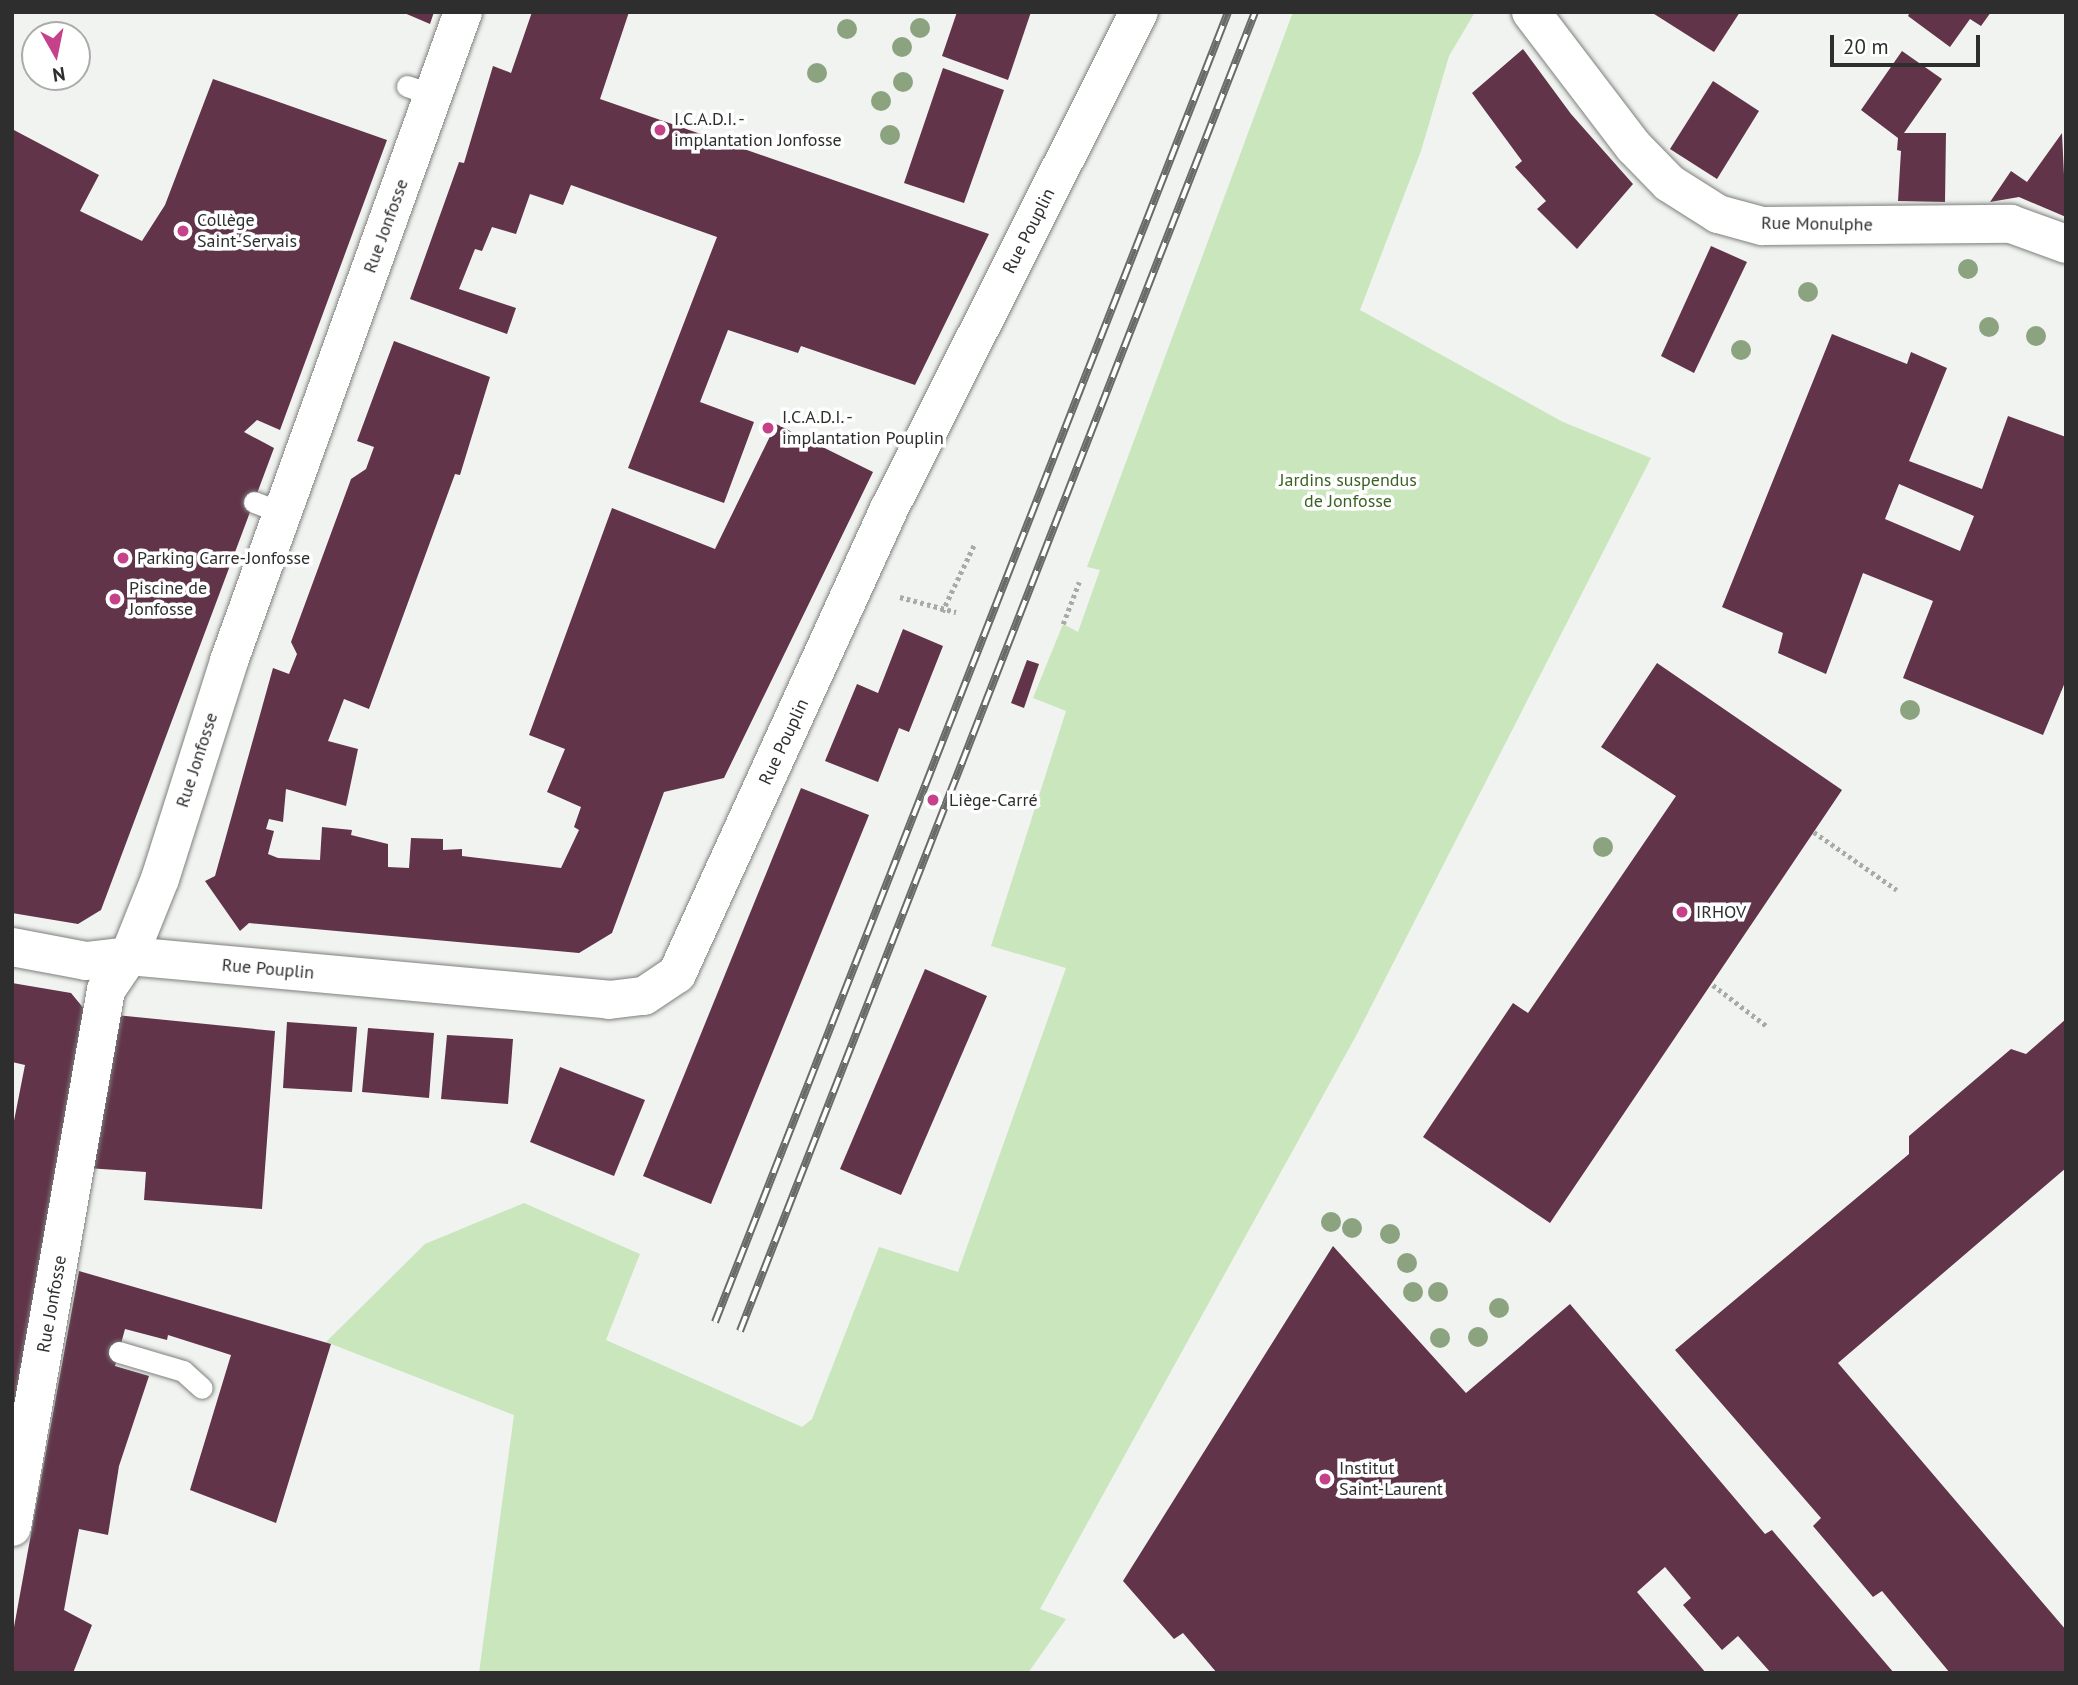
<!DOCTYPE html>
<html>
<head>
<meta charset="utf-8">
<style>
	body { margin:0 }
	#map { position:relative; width:2078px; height:1685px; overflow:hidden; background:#f1f3f0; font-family:"PT Sans",sans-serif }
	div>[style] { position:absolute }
	.green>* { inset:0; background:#c9e6bc }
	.building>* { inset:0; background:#61344a }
	.path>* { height:4.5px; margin-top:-2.25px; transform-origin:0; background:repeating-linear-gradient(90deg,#a8aaa8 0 3.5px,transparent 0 7px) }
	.roads { filter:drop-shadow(0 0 2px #7e807d) drop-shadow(0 0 2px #7e807d) }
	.lane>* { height:21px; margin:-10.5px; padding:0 10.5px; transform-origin:10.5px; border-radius:10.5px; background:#fff }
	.street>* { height:38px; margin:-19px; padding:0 19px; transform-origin:19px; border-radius:19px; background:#fff }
	.rail>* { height:8px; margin-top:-4px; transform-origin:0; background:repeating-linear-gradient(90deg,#fff 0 16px,#696b69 0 32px); box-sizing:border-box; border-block:2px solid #696b69 }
	.trees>* { width:20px; height:20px; margin:-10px; border-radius:50%; background:#8ca380 }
	.dots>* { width:19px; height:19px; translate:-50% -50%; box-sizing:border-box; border:4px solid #fff; border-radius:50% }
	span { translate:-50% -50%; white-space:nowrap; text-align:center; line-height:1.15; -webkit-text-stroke:7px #fff; paint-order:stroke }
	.poi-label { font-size:18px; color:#2d2e2d }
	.left { translate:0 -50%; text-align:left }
	.street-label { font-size:18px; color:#2d2e2d }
	.park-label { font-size:18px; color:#3a6224 }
	.frame { position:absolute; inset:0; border:14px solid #2d2e2d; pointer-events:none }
	.north { position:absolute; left:21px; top:21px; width:70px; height:70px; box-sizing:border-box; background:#fff; border:2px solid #ababab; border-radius:50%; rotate:171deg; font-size:19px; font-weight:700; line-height:28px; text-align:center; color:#2d2e2d }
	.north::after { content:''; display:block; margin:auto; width:24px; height:32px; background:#c5428a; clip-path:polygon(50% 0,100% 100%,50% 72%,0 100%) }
	.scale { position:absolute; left:1830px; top:35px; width:150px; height:32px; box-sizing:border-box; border:4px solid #2d2e2d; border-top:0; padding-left:9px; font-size:21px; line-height:24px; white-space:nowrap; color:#2d2e2d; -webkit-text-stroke:5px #fff; paint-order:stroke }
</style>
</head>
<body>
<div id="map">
	<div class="green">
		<div style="clip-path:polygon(1293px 12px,1475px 12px,1449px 56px,1421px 151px,1360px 310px,1563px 422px,1651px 458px,1357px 1034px,1040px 1609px,1066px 1619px,1028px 1673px,479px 1673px,514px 1415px,326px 1342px,425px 1244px,524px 1203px,640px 1254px,606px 1340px,802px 1427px,812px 1419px,879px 1247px,958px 1272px,1066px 968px,991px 946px,1066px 711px,1033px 698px,1063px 624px,1078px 632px,1100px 570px,1087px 567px)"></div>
	</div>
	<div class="building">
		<div style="clip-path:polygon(402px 12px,434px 12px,430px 24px)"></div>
		<div style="clip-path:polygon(532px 12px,629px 12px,600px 99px,989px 234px,915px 385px,801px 346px,798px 353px,728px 330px,700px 402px,754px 422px,724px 503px,628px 468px,717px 237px,571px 185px,563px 205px,530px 194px,516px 234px,492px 227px,482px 251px,475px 249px,459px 289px,516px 308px,507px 334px,410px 299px,459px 162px,464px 163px,493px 66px,511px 73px)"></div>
		<div style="clip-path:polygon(957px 12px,1031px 12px,1008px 80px,942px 56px)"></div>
		<div style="clip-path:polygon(1651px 12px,1740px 12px,1714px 52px)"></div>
		<div style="clip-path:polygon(1910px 12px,1991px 12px,1981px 26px,1970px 19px,1950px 47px,1908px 16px)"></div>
		<div style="clip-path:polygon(1523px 49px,1571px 114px,1633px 184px,1577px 249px,1537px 209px,1546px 201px,1515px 167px,1522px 161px,1472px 93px)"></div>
		<div style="clip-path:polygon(1902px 51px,1942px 79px,1904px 133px,1946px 133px,1945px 202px,1898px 201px,1901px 151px,1897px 150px,1898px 138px,1861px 110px)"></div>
		<div style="clip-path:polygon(943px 68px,1004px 90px,964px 203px,904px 183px)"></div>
		<div style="clip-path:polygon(213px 79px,387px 140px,280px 430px,257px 420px,244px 432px,274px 448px,101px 910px,78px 924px,12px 913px,12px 129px,99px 175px,80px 211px,142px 241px,165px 205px)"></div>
		<div style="clip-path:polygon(1713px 81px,1759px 111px,1717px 179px,1670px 149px)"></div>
		<div style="clip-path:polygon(2062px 133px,2066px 217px,2019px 197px,1990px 202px,2011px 171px,2027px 182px)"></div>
		<div style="clip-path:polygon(1711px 246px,1747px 262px,1694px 373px,1661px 356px)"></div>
		<div style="clip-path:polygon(evenodd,1832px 334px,1907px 364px,1911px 352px,1947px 368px,1909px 461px,1982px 489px,2008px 416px,2066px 437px,2066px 680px,2043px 735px,1903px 678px,1933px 601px,1863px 573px,1826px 674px,1778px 653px,1783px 633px,1722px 607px,1832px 334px,1899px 484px,1974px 516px,1960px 551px,1885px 519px,1899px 484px)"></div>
		<div style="clip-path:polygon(394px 341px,490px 377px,460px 475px,455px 474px,369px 709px,344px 699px,328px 741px,358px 749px,346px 806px,286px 789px,283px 822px,269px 819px,266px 829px,274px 831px,268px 854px,278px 858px,320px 860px,322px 827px,352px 830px,351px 835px,388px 844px,388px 867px,409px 868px,411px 838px,443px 839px,443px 850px,462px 849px,462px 856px,561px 868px,579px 830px,574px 827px,581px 807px,547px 792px,565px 749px,529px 735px,612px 508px,715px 549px,776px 424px,873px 472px,724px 778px,664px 792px,612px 933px,579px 953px,249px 923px,240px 931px,205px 881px,215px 876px,273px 668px,289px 674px,297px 654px,291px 642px,351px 479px,366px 469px,374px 447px,357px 441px)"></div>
		<div style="clip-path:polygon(903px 629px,943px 646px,909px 732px,899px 728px,878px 782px,825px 761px,857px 684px,878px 693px)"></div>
		<div style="clip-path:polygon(1027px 660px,1039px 664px,1024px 708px,1011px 703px)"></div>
		<div style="clip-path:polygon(1657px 663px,1842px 790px,1550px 1223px,1423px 1137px,1513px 1003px,1528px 1013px,1676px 796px,1601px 747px)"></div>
		<div style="clip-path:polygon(801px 788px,869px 815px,711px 1204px,643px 1176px)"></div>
		<div style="clip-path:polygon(925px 969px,987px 996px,901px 1195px,840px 1169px)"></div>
		<div style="clip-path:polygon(12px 983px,71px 993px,85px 1010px,12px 1440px,12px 1131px,25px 1065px,12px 1062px)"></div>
		<div style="clip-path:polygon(116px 1015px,275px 1031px,262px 1209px,144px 1200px,146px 1172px,87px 1168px)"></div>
		<div style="clip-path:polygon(2066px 1019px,2066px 1168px,1838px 1363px,2066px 1630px,2066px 1673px,1950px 1673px,1882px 1591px,1873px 1597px,1813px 1526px,1821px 1518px,1675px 1350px,1909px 1154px,1909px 1136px,2011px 1049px,2026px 1054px)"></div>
		<div style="clip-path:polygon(287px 1022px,357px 1027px,352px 1092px,283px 1088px)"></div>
		<div style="clip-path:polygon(368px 1028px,434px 1033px,429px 1098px,362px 1092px)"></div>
		<div style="clip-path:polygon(447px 1035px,513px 1039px,508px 1104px,441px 1099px)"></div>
		<div style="clip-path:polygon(560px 1067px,645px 1100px,614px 1176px,530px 1142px)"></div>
		<div style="clip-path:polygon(1333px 1246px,1466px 1393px,1570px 1304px,1765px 1534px,1772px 1530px,1894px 1673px,1771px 1673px,1738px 1636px,1722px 1650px,1683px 1605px,1691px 1598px,1665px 1567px,1637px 1592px,1706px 1673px,1217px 1673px,1183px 1633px,1174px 1639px,1123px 1581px)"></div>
		<div style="clip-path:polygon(79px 1271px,331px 1344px,276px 1523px,190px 1490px,231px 1355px,168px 1335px,167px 1340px,125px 1329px,115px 1366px,149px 1376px,119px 1466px,108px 1535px,79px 1529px,64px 1610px,92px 1625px,73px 1673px,12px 1673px,12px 1638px)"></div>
	</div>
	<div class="path">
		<div style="left:900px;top:597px;width:58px;rotate:15deg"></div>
		<div style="left:942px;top:612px;width:74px;rotate:-64.5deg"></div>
		<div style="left:1063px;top:624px;width:45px;rotate:-69.1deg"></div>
		<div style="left:1814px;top:832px;width:101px;rotate:34.9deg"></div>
		<div style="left:1713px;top:985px;width:69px;rotate:37.4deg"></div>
	</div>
	<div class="roads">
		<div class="lane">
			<div style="left:407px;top:86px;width:28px;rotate:19deg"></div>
			<div style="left:254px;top:502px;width:30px;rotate:21deg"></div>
			<div style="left:119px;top:1352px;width:67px;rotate:16.5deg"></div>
			<div style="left:183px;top:1371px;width:25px;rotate:42deg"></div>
		</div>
		<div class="street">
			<div style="left:1531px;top:12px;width:170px;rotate:52.7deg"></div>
			<div style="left:1634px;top:147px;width:50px;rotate:45.8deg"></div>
			<div style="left:1669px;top:183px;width:58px;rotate:32.3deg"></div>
			<div style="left:1718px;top:214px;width:46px;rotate:15.3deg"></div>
			<div style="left:1762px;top:226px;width:249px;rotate:-0.5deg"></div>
			<div style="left:2011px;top:224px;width:59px;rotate:20deg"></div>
			<div style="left:12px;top:947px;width:75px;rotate:10.7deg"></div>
			<div style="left:86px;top:961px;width:43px;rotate:-6.6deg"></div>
			<div style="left:129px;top:956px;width:482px;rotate:5.2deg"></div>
			<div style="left:609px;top:1000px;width:35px;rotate:-7deg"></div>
			<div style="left:644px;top:996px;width:40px;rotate:-34deg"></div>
			<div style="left:677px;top:974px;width:511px;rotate:-65.49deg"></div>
			<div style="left:889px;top:509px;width:556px;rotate:-63.3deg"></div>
			<div style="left:12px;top:1527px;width:545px;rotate:-80.07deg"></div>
			<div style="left:106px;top:990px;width:41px;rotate:-55.9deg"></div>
			<div style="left:129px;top:956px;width:83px;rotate:-68.1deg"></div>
			<div style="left:160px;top:879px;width:229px;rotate:-72.4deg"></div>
			<div style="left:229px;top:661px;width:690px;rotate:-70.17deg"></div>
		</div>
	</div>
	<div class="rail">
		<div style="left:715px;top:1322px;width:1407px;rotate:-68.61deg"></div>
		<div style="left:740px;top:1331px;width:1416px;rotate:-68.67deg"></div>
	</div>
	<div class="trees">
		<div style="left:920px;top:28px"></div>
		<div style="left:847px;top:29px"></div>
		<div style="left:902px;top:47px"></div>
		<div style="left:817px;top:73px"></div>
		<div style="left:903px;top:82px"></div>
		<div style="left:881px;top:101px"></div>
		<div style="left:890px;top:135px"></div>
		<div style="left:1968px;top:269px"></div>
		<div style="left:1808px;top:292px"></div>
		<div style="left:1989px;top:327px"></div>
		<div style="left:2036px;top:336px"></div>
		<div style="left:1741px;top:350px"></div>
		<div style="left:1910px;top:710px"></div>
		<div style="left:1603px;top:847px"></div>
		<div style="left:1331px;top:1222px"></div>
		<div style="left:1352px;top:1228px"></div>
		<div style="left:1390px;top:1234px"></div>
		<div style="left:1407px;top:1263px"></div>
		<div style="left:1413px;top:1292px"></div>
		<div style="left:1438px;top:1292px"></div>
		<div style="left:1499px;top:1308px"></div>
		<div style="left:1478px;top:1337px"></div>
		<div style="left:1440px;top:1338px"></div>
	</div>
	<div class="dots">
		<div style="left:660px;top:130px;background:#c5428a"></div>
		<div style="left:183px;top:231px;background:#c5428a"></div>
		<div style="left:768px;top:428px;background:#c5428a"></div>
		<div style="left:123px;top:558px;background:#c5428a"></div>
		<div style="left:115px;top:599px;background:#c5428a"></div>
		<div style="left:933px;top:800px;background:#c5428a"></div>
		<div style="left:1682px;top:912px;background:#c5428a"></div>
		<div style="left:1325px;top:1479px;background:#c5428a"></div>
	</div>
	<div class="poi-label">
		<span class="left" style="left:674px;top:130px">I.C.A.D.I. -<br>implantation Jonfosse</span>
		<span class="left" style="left:197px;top:231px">Collège<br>Saint-Servais</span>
		<span class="left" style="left:782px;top:428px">I.C.A.D.I. -<br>implantation Pouplin</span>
		<span class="left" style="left:137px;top:558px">Parking Carre-Jonfosse</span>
		<span class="left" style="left:129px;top:599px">Piscine de<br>Jonfosse</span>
		<span class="left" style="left:949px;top:800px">Liège-Carré</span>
		<span class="left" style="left:1696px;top:912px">IRHOV</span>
		<span class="left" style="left:1339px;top:1479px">Institut<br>Saint-Laurent</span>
	</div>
	<div class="street-label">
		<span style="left:1817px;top:224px;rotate:1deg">Rue Monulphe</span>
		<span style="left:386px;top:226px;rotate:-70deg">Rue Jonfosse</span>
		<span style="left:1029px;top:231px;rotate:-63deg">Rue Pouplin</span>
		<span style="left:784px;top:742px;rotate:-65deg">Rue Pouplin</span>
		<span style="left:197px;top:760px;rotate:-72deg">Rue Jonfosse</span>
		<span style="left:268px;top:969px;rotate:5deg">Rue Pouplin</span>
		<span style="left:52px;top:1304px;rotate:-80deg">Rue Jonfosse</span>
	</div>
	<div class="park-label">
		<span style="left:1348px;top:491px">Jardins suspendus<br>de Jonfosse</span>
	</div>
	<div class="frame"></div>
	<div class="north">N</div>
	<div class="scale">20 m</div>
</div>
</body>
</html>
